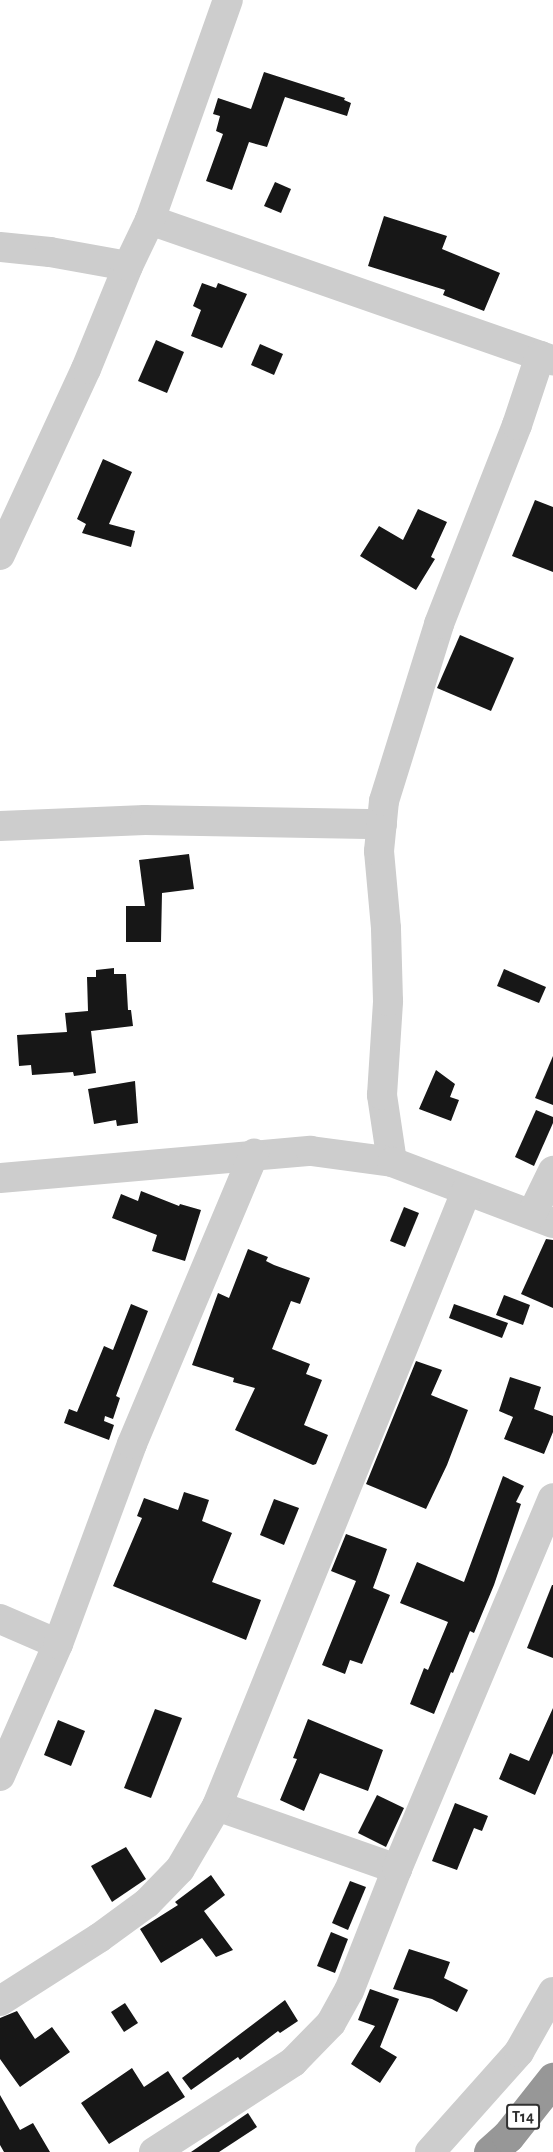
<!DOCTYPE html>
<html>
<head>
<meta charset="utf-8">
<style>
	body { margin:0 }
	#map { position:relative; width:553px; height:2152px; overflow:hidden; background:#fff; font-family:"Alegreya Sans",sans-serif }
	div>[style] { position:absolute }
	.building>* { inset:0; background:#171717 }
	.minor>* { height:30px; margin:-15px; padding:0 15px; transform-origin:15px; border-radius:15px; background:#cdcdcd }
	.highway>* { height:33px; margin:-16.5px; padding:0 16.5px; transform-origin:16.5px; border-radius:16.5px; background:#979797 }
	span { translate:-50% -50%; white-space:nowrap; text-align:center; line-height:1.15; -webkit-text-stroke:6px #fff; paint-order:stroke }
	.shield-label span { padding:2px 4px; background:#fff; border:2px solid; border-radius:4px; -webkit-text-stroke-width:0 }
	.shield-label { font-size:16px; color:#303030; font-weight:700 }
</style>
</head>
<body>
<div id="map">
	<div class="building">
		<div style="clip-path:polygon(264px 72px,345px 98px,344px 100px,351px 103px,347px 116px,285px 97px,267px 147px,249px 142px,232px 190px,206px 181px,223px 134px,216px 131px,220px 116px,213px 114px,218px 98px,251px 109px)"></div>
		<div style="clip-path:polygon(275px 182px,291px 189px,281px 213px,264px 206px)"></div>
		<div style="clip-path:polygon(384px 216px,447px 236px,442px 249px,500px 273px,484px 311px,443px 295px,445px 290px,368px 266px)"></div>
		<div style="clip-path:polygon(202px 283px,216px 288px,218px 283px,247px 294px,222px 348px,191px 336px,201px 310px,193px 306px)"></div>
		<div style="clip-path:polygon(156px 340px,184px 352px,167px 393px,138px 381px)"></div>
		<div style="clip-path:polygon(260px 344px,283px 354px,274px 375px,251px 365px)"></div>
		<div style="clip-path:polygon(103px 459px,132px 472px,109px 524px,135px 531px,131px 547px,82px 533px,86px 524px,77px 519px)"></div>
		<div style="clip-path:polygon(535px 500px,553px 507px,553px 572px,512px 556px)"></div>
		<div style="clip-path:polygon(418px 509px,447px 522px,431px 557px,435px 559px,416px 590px,360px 556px,379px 526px,403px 540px)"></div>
		<div style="clip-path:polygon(460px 635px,514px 658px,491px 711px,437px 688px)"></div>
		<div style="clip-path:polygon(189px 854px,194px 889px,162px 893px,161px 942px,126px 942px,126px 906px,145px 906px,139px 860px)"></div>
		<div style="clip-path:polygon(114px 968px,114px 974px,126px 974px,128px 1010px,131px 1010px,133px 1026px,91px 1031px,96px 1073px,74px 1076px,73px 1072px,32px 1075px,31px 1065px,19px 1066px,17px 1035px,67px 1032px,65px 1013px,88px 1011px,87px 977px,96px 977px,96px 970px)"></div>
		<div style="clip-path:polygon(504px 969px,546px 987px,539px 1003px,497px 986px)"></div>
		<div style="clip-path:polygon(553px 1056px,553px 1105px,535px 1098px)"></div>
		<div style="clip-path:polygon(436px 1070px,455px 1084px,450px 1097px,459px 1100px,451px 1121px,419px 1109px)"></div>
		<div style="clip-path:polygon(135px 1081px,138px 1123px,117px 1126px,116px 1120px,94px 1124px,88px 1089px)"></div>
		<div style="clip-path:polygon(536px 1110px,553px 1117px,553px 1123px,534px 1166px,515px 1157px)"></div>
		<div style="clip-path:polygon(141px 1191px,179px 1206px,180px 1204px,201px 1210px,185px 1261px,152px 1251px,157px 1235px,112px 1218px,121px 1194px,138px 1201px)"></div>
		<div style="clip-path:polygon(404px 1207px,419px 1213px,405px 1247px,390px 1241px)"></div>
		<div style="clip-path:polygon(546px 1239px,553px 1240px,553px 1308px,521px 1294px)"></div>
		<div style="clip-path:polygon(248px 1249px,268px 1257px,266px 1261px,274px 1265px,310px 1278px,300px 1304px,291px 1301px,272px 1349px,310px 1364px,306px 1374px,322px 1380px,304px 1425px,328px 1435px,316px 1464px,313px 1465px,235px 1430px,255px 1388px,233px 1382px,234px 1378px,192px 1365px,218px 1293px,229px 1298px)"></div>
		<div style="clip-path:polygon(504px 1295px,530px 1305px,523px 1325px,496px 1315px)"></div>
		<div style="clip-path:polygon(131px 1304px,148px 1311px,116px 1396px,120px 1398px,113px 1419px,105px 1416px,104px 1421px,114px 1425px,109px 1440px,64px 1423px,69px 1409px,77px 1412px,104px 1346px,113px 1350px)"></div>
		<div style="clip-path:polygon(454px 1304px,508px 1323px,502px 1338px,449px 1318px)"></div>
		<div style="clip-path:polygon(416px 1361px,442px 1370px,431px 1395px,468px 1410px,447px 1465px,426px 1509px,366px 1484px)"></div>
		<div style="clip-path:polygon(510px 1377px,541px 1387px,534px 1409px,553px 1416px,553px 1432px,544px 1454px,504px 1439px,513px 1417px,499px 1411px)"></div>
		<div style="clip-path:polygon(503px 1476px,524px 1486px,516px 1502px,521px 1504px,494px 1585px,474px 1633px,470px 1631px,453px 1673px,451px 1672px,434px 1714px,410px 1704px,424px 1668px,428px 1670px,448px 1622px,400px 1603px,417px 1562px,464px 1582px)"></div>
		<div style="clip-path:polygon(184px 1492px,209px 1500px,202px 1521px,232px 1533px,212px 1582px,261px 1600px,246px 1640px,113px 1586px,142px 1518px,137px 1516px,144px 1498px,178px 1510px)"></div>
		<div style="clip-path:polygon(274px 1499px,299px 1508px,284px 1545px,260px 1535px)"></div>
		<div style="clip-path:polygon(346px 1534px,387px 1549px,373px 1588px,390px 1595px,362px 1664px,350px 1660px,345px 1674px,322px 1665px,356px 1581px,331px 1571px)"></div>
		<div style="clip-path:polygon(552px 1585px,553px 1585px,553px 1658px,527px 1648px)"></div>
		<div style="clip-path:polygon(553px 1708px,553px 1753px,535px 1795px,499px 1779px,510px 1753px,529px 1761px)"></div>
		<div style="clip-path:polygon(155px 1709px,182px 1718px,151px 1798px,124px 1788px)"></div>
		<div style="clip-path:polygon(308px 1719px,383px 1750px,368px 1791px,320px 1773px,304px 1811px,280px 1800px,297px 1759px,293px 1758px)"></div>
		<div style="clip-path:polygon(58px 1720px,85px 1731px,71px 1766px,44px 1755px)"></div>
		<div style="clip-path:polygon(377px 1795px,404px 1808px,386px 1847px,358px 1833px)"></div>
		<div style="clip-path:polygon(455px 1803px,488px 1816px,482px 1831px,474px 1828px,457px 1870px,432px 1861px)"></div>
		<div style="clip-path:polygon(126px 1847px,146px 1879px,112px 1902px,91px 1866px)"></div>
		<div style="clip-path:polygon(211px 1875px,225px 1895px,204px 1911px,233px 1950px,216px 1957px,202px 1938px,161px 1963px,140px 1929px,178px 1905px,175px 1902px)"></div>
		<div style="clip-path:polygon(350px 1881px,366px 1887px,348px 1930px,332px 1923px)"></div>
		<div style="clip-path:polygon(331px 1932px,348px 1939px,335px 1973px,317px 1966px)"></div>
		<div style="clip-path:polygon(409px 1949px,450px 1962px,444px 1978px,468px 1990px,457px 2012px,432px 1999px,393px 1989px)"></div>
		<div style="clip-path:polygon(370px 1989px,399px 1999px,380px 2047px,397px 2057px,380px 2083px,351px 2064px,375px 2026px,358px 2020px)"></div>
		<div style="clip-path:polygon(285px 2000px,298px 2021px,280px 2033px,278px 2031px,240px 2060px,238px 2057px,191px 2090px,182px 2078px)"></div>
		<div style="clip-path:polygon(125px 2003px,138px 2023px,124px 2032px,111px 2012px)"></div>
		<div style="clip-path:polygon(17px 2011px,35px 2039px,52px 2027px,70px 2052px,20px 2087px,0 2059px,0 2018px)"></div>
		<div style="clip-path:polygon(132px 2068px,144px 2087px,168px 2071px,185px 2097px,109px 2144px,81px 2103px)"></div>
		<div style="clip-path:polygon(0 2095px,20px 2130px,33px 2123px,50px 2152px,4px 2152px,0 2145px)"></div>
		<div style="clip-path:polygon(248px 2113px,257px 2127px,219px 2152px,191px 2152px)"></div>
	</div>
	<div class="minor">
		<div style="left:150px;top:220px;width:427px;rotate:19.2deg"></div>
		<div style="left:0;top:247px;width:50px;rotate:5.7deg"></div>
		<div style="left:50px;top:252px;width:79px;rotate:10.2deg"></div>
		<div style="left:0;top:555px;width:205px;rotate:-65.2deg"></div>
		<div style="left:86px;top:369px;width:111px;rotate:-67.8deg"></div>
		<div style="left:128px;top:266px;width:51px;rotate:-64.4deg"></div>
		<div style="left:150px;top:220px;width:233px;rotate:-70.5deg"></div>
		<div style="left:0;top:826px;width:145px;rotate:-2.4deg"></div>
		<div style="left:145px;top:820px;width:237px;rotate:1deg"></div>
		<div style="left:392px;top:1162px;width:68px;rotate:-98.5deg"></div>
		<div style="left:382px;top:1095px;width:94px;rotate:-86.3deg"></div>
		<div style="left:388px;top:1001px;width:73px;rotate:-91.6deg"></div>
		<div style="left:386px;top:928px;width:77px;rotate:-95.2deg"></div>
		<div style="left:379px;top:851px;width:50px;rotate:-84.3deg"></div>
		<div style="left:384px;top:801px;width:185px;rotate:-72.7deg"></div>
		<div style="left:439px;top:624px;width:214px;rotate:-68.6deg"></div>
		<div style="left:517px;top:425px;width:73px;rotate:-71.6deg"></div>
		<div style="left:0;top:1178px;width:312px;rotate:-5deg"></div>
		<div style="left:311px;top:1151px;width:82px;rotate:7.7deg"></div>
		<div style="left:392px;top:1162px;width:172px;rotate:20.8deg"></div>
		<div style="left:532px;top:1214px;width:48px;rotate:-64deg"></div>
		<div style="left:0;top:1619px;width:63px;rotate:23.3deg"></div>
		<div style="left:0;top:1776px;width:144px;rotate:-66.3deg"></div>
		<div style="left:58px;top:1644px;width:213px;rotate:-69.7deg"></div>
		<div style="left:132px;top:1444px;width:315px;rotate:-67.2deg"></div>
		<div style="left:217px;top:1806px;width:191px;rotate:19.3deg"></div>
		<div style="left:0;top:2001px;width:117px;rotate:-32.5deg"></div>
		<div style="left:99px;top:1938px;width:59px;rotate:-36.1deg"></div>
		<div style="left:147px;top:1903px;width:47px;rotate:-45.9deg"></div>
		<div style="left:180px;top:1869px;width:73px;rotate:-59.6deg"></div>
		<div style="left:217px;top:1806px;width:663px;rotate:-67.93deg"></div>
		<div style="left:154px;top:2152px;width:166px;rotate:-32.9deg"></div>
		<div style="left:293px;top:2062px;width:54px;rotate:-45.7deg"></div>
		<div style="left:331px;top:2023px;width:37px;rotate:-61deg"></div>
		<div style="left:349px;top:1991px;width:131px;rotate:-68.5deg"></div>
		<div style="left:397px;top:1869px;width:402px;rotate:-67.2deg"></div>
		<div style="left:430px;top:2152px;width:134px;rotate:-48.3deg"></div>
		<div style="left:519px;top:2052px;width:69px;rotate:-60.5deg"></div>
	</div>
	<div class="highway">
		<div style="left:490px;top:2152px;width:24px;rotate:-42deg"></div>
		<div style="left:508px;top:2136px;width:73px;rotate:-51.7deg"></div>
	</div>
	<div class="shield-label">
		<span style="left:523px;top:2117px">T14</span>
	</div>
</div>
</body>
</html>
